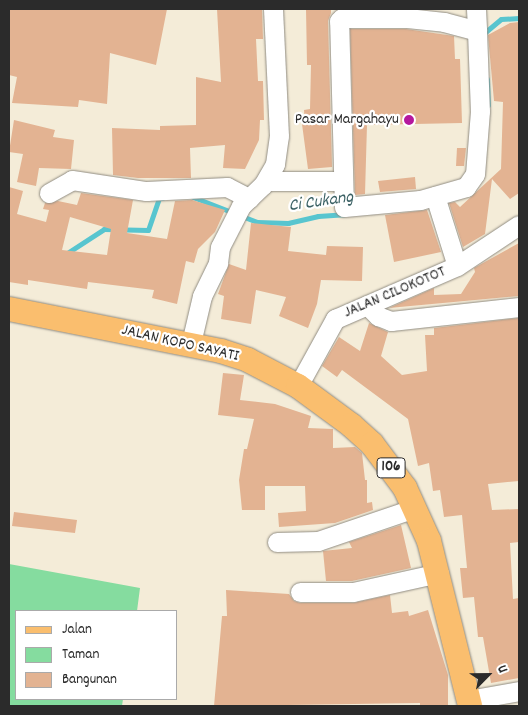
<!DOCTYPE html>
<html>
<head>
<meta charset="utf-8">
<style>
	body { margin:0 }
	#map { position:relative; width:528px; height:715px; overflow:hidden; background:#f4ecd8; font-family:Dekko,sans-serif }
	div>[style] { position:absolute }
	.green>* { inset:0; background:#85dc9f }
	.stream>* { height:5px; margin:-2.5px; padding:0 2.5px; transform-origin:2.5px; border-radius:2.5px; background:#58c5cf }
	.building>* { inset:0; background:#e3b392 }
	.roads { filter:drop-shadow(0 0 1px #908c82) drop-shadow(0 0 1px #908c82) }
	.minor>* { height:19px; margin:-9.5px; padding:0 9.5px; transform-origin:9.5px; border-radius:9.5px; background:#fff }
	.major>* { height:24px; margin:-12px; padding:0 12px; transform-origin:12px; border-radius:12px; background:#fabe6e }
	.dots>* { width:14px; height:14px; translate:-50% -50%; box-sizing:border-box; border:2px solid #fff; border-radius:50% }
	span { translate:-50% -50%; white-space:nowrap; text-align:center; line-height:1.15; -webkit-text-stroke:4.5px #fff; paint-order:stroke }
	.shield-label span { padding:1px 4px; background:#fff; border:1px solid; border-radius:4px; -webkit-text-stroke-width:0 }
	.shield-label { font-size:15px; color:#2b2b2b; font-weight:700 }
	.poi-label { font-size:16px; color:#2b2b2b }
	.right { translate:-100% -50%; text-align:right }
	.street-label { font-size:16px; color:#2b2b2b }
	.water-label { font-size:18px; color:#3b6164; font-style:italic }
	.frame { position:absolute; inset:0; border:10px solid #2b2b2b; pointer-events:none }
	.legend { position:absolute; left:15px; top:610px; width:162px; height:90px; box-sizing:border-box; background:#fff; border:1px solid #aaa; margin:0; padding:6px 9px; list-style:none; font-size:15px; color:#2b2b2b }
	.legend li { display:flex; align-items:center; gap:10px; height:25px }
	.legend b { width:25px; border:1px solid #aaa }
	.north { position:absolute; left:463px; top:650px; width:50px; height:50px; -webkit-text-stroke:4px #fff; paint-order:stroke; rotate:67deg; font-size:14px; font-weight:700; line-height:20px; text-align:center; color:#2b2b2b }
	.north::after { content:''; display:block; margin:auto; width:18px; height:22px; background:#2b2b2b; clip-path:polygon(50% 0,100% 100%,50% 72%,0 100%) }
</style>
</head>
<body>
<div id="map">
	<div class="green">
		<div style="clip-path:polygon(9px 564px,140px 588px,137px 611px,16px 611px,16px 699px,123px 699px,122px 706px,9px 706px)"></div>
	</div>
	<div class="stream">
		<div style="left:483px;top:34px;width:23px;rotate:-40deg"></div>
		<div style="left:501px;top:19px;width:18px;rotate:-3deg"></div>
		<div style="left:487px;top:79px;width:26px;rotate:88deg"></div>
		<div style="left:193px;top:197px;width:69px;rotate:21.3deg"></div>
		<div style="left:257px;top:222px;width:31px;rotate:2deg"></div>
		<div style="left:288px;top:223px;width:31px;rotate:-13deg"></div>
		<div style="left:318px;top:216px;width:26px;rotate:-4deg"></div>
		<div style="left:64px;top:255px;width:48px;rotate:-33deg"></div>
		<div style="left:104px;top:229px;width:44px;rotate:1.3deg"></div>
		<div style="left:148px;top:230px;width:34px;rotate:-71deg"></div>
		<div style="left:159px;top:198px;width:3px"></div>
	</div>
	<div class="building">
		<div style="clip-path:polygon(9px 9px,167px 9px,156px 65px,110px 53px,107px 104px,79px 100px,78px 107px,12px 103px,17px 77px,9px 75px)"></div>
		<div style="clip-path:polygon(217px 9px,262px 9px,263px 39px,256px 39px,258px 81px,263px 81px,264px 120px,260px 120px,259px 140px,245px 169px,223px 168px,225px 145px,190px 148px,191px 178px,138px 178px,113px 175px,112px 128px,160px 130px,160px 126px,196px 125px,196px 77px,221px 82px)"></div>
		<div style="clip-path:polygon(306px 9px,331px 9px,331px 13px,328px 21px,332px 167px,308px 169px,302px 124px,305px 124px,304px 110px,310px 109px,311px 65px,307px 65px)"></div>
		<div style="clip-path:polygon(519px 22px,519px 193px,510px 199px,492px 179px,485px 234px,463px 247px,449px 203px,455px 202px,460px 207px,501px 169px,503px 102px,494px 101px,488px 35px,510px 23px)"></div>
		<div style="clip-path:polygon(350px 29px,406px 29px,454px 36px,455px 59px,460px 59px,462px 123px,367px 125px,365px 194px,355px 195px)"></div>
		<div style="clip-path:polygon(14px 120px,55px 130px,53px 137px,74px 140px,71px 169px,39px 168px,36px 186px,17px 182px,23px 154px,9px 152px)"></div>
		<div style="clip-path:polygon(457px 148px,466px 148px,464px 166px,456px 166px)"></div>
		<div style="clip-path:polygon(415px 177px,416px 189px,380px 192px,378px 181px)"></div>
		<div style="clip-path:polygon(evenodd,9px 187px,23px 191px,17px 214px,46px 222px,49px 210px,43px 209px,45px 203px,58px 201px,77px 205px,81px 193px,133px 200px,127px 233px,167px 239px,175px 201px,192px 200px,225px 210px,215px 232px,198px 249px,194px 263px,186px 261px,177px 304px,152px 298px,154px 290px,88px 282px,87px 289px,28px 280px,28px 285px,9px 282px,9px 187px,70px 217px,111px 229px,107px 255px,62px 250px,70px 217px)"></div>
		<div style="clip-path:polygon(427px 210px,441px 252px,394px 262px,385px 215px)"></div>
		<div style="clip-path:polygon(251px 223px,291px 227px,288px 251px,326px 255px,327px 246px,363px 247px,362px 281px,321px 280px,317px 304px,308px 328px,279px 316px,286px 297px,256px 290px,251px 324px,221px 319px,224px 296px,218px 294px,229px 264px,246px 270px)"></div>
		<div style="clip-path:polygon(519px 243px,519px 296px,389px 308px,434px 288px,434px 295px,461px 294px,475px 272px,474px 268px)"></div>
		<div style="clip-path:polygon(519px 318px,519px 481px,488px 484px,492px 510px,519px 509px,519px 542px,510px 543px,513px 599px,519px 598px,519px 678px,491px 683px,483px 637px,478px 637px,474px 597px,463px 598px,460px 568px,467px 568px,462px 515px,444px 517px,440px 490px,433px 491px,429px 463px,418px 466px,408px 419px,342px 370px,337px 377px,322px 366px,339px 337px,360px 351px,369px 323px,388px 332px,381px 356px,402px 375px,427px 371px,425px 335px,434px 335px,434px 328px)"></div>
		<div style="clip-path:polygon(223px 373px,244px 375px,240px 400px,275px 404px,311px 416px,308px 428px,333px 429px,333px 448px,355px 447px,362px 453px,365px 480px,367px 480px,367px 503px,372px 502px,373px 510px,335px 523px,279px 527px,278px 513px,306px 511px,305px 486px,265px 486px,265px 510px,242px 510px,239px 480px,244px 449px,247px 449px,254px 419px,218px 415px)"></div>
		<div style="clip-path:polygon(14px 512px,77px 520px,75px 533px,12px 526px)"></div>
		<div style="clip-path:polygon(401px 525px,411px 568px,352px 581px,326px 581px,323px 551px,352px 548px,349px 542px)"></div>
		<div style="clip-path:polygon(226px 590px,289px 594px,294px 601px,300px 603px,353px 603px,390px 595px,392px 613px,408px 611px,409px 616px,428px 610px,448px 675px,448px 706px,420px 706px,420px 703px,214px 706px,222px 616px,227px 616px)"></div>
	</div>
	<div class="roads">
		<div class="minor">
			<div style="left:476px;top:9px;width:22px;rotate:87deg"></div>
			<div style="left:342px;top:18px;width:65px"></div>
			<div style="left:407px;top:18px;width:37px;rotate:6deg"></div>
			<div style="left:444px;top:22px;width:34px;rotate:15deg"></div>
			<div style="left:477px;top:31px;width:80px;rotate:87.9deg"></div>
			<div style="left:480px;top:111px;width:63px;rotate:94.5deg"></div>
			<div style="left:475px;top:174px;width:16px;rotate:125deg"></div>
			<div style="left:466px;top:187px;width:48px;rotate:164.2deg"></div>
			<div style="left:420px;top:200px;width:76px;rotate:174.7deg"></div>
			<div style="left:344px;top:207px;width:186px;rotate:-91.5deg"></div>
			<div style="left:339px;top:21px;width:4px;rotate:-45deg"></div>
			<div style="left:266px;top:181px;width:75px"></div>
			<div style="left:49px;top:193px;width:26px;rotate:-29deg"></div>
			<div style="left:72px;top:180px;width:75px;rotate:8.5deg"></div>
			<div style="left:146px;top:191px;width:81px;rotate:-2.8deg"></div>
			<div style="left:227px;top:187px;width:25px;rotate:27deg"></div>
			<div style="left:435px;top:196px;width:73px;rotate:72.6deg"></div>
			<div style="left:367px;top:305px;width:16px;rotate:45deg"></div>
			<div style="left:378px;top:316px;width:14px;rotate:21deg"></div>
			<div style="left:391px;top:321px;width:129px;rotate:-6.2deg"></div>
			<div style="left:191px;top:343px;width:48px;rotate:-76.8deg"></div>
			<div style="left:202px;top:296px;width:37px;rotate:-64deg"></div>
			<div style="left:218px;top:263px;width:16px;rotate:-83deg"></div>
			<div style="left:220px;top:247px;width:46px;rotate:-62.9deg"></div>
			<div style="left:241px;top:206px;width:30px;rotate:-44deg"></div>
			<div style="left:263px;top:185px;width:24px;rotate:-60deg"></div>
			<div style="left:275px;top:164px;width:28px;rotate:-82deg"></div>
			<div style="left:279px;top:136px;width:127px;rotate:-92.7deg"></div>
			<div style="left:298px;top:386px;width:77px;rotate:-61.1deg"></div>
			<div style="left:335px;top:319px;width:133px;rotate:-23.5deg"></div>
			<div style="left:457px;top:266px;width:74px;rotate:-33.5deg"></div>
			<div style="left:277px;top:542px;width:41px;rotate:-1.4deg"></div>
			<div style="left:318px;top:541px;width:102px;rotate:-18.8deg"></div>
			<div style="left:300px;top:592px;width:53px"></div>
			<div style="left:353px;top:592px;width:88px;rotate:-12.5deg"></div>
			<div style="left:469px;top:700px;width:51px;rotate:-10.2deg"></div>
		</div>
		<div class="major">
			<div style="left:9px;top:309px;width:216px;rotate:11.2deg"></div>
			<div style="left:221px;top:351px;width:28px;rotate:18deg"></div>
			<div style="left:248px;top:360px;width:56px;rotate:27.5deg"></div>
			<div style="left:298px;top:386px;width:66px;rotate:36.3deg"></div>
			<div style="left:351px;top:425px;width:28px;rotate:42deg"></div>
			<div style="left:372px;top:444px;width:55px;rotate:53.1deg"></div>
			<div style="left:405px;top:488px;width:58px;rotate:65.6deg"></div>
			<div style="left:429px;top:541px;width:170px;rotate:76deg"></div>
		</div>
	</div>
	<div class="dots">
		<div style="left:409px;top:120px;background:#b5179e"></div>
	</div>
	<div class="shield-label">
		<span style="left:391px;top:468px">106</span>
	</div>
	<div class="poi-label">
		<span class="right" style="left:399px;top:120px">Pasar Margahayu</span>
	</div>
	<div class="street-label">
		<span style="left:395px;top:293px;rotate:-23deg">JALAN CILOKOTOT</span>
		<span style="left:180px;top:344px;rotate:13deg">JALAN KOPO SAYATI</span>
	</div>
	<div class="water-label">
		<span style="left:321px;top:203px;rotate:-8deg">Ci Cukang</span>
	</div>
	<div class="frame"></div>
	<ul class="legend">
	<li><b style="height:6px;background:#fabe6e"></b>Jalan</li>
	<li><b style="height:14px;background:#85dc9f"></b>Taman</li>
	<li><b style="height:14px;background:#e3b392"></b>Bangunan</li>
	</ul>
	<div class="north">U</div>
</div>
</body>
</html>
